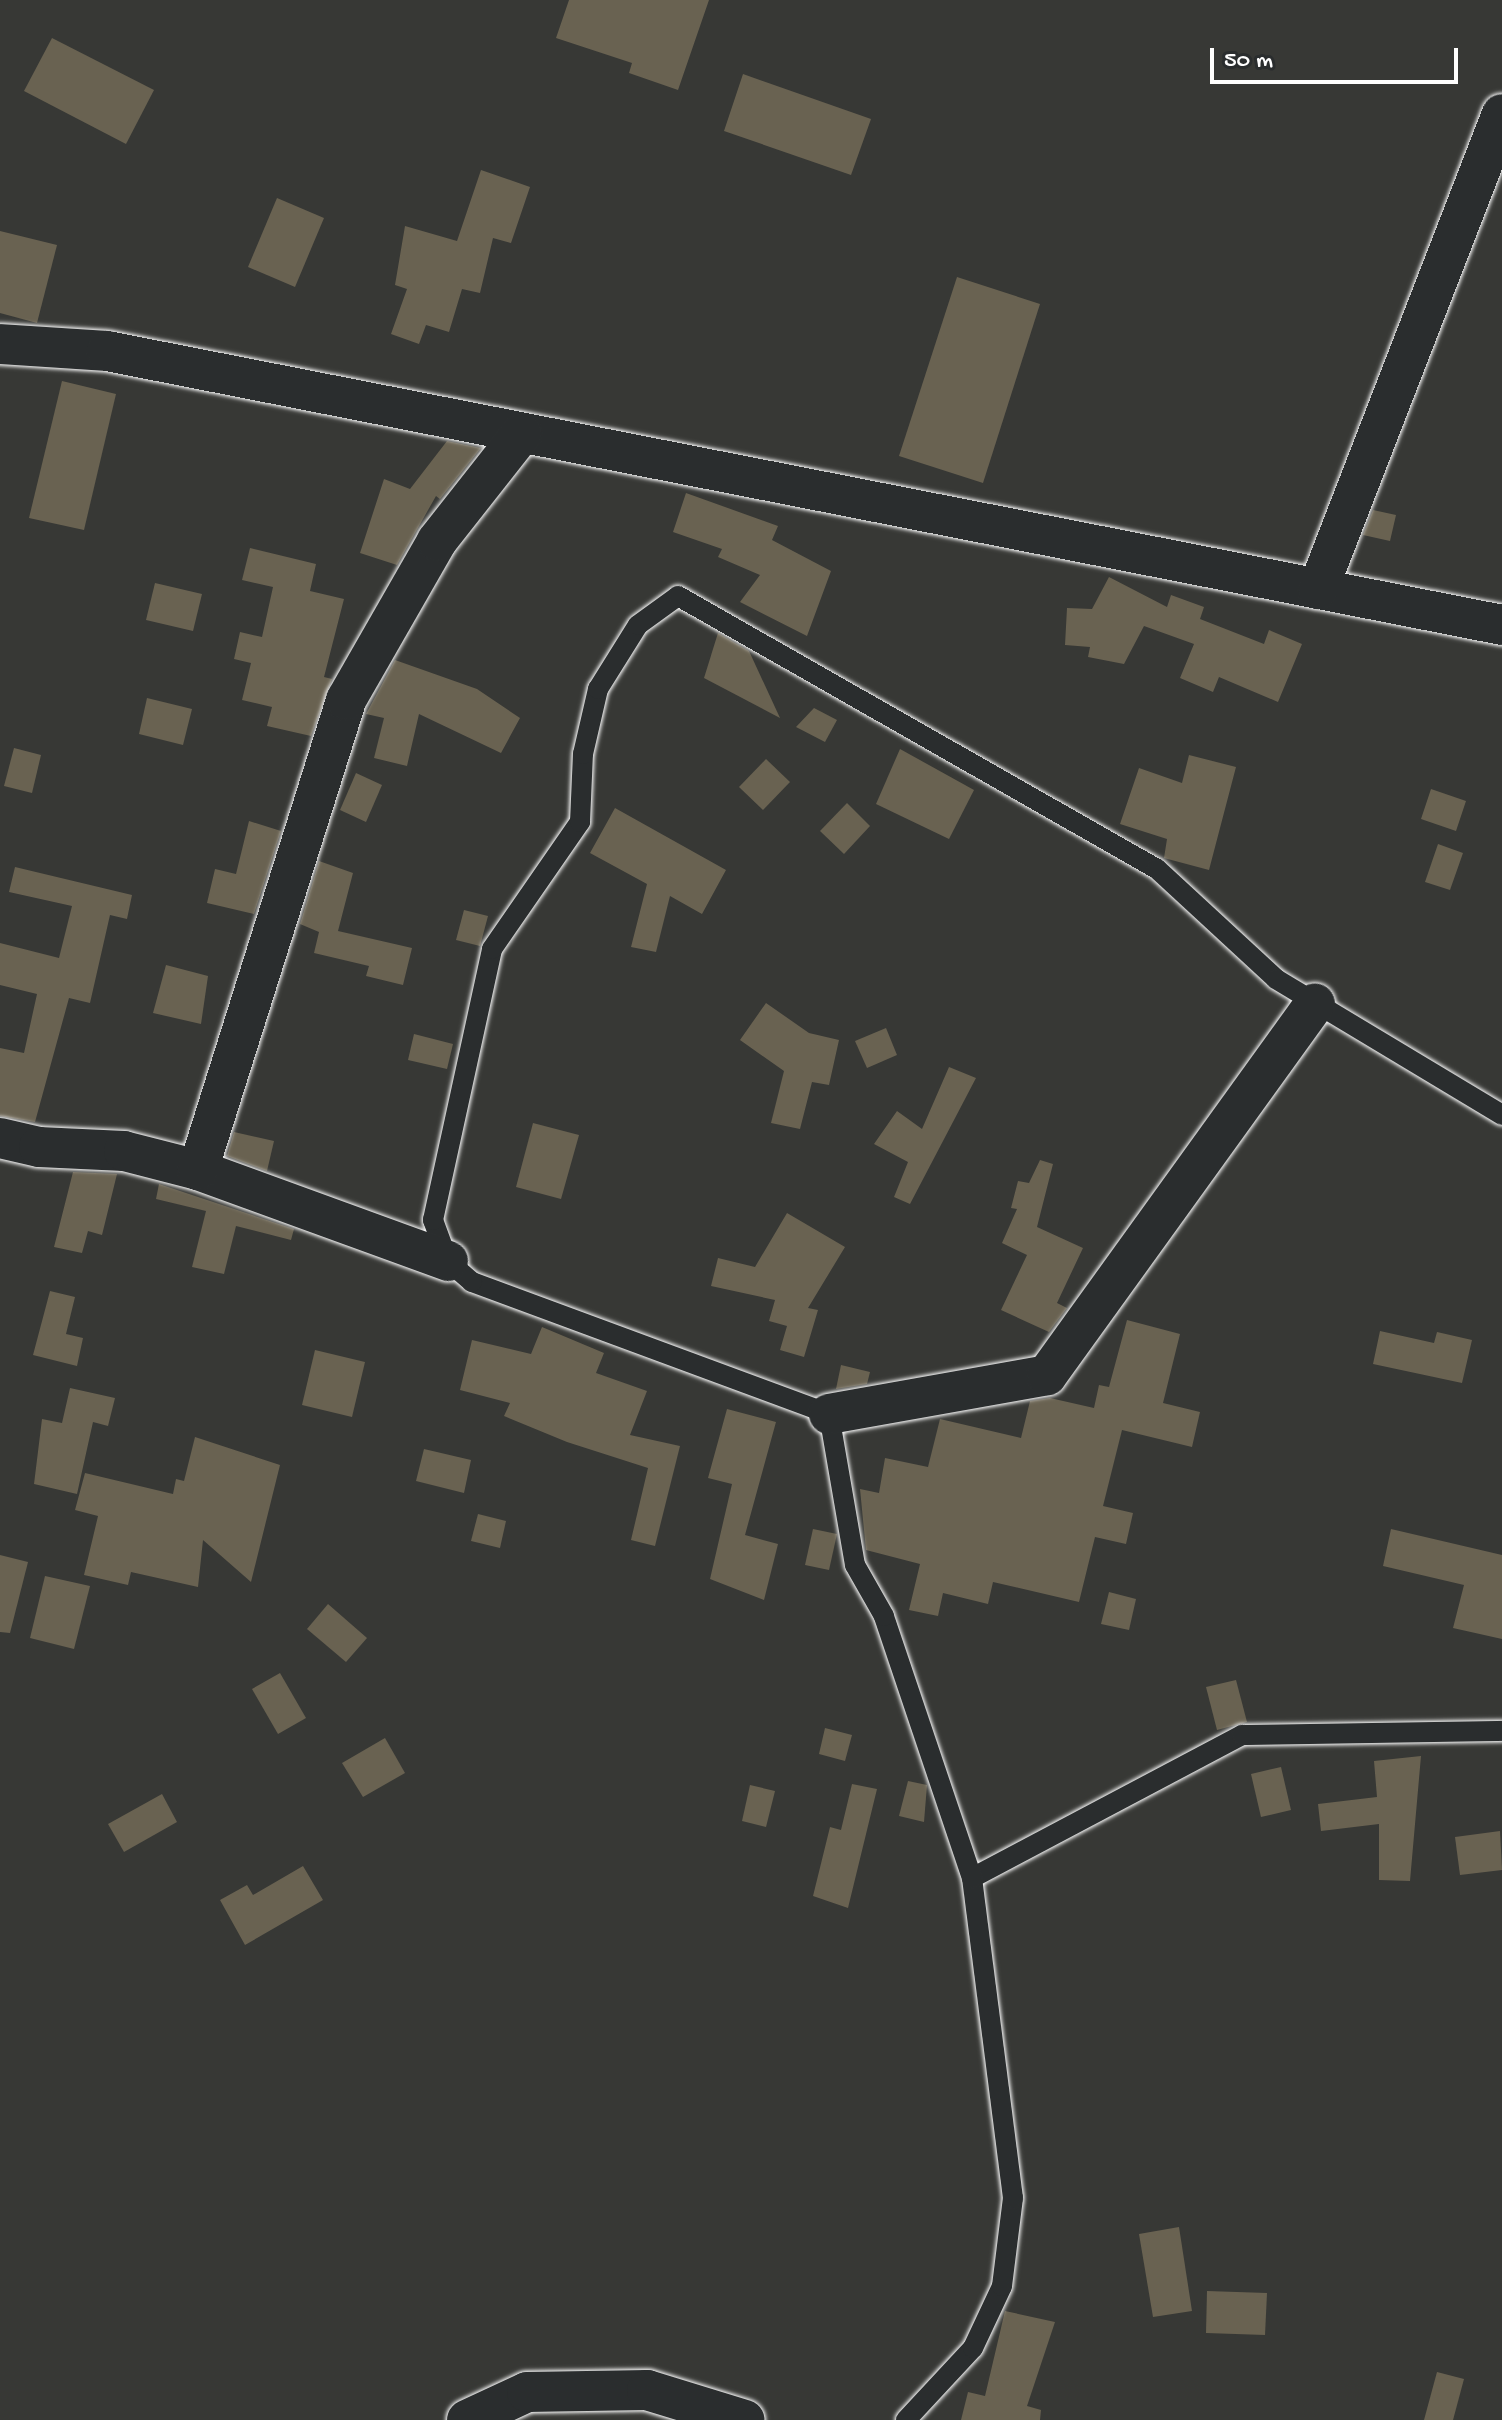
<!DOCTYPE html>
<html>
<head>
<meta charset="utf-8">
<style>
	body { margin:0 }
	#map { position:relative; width:1502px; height:2420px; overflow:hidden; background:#373835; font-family:"Gochi Hand",sans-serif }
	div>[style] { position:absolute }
	.building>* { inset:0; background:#696251 }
	.roads { filter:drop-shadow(0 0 2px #fff) drop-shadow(0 0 2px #fff) }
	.service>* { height:20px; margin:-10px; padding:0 10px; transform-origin:10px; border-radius:10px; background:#2a2d2e }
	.minor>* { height:40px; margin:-20px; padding:0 20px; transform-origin:20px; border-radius:20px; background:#2a2d2e }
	span { translate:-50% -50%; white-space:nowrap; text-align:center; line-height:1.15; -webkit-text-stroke:8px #2a2d2e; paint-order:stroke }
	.scale { position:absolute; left:1210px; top:48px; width:248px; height:36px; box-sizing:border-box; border:4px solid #fff; border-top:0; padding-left:10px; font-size:24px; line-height:28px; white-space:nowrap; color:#fff; -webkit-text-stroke:6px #2a2d2e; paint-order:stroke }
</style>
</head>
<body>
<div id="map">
	<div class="building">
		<div style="clip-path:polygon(569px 0,709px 0,678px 90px,629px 73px,632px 63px,556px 38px)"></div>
		<div style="clip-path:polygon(52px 38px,154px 90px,126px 144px,24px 91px)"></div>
		<div style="clip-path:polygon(743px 74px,871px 119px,851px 175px,724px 131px)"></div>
		<div style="clip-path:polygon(481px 170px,530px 187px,511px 243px,493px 238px,480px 293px,462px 289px,449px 332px,426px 325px,419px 344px,391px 334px,407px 289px,395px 285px,405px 226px,457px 241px)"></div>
		<div style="clip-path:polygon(277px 198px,324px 218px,295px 287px,248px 267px)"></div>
		<div style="clip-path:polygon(0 231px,57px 245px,37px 323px,0 313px)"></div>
		<div style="clip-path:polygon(957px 277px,1040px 304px,983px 483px,899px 456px)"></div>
		<div style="clip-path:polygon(62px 381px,116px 394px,84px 530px,29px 518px)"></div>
		<div style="clip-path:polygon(447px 441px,481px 448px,440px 499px,436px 496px,397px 565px,360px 553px,384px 479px,410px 489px)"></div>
		<div style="clip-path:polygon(686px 493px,778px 526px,772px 540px,831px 571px,807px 636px,740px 602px,760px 575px,718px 557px,722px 549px,673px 532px)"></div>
		<div style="clip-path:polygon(1373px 510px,1396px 515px,1390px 541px,1363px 535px)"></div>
		<div style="clip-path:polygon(250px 548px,316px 564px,310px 591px,344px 599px,324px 677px,332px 679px,311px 736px,267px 726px,272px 707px,242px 700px,251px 663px,234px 659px,240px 632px,262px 637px,273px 587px,242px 580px)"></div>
		<div style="clip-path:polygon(1109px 577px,1167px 607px,1171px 595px,1204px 607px,1200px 619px,1264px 644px,1269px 630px,1302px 644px,1278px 702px,1219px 677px,1213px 692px,1180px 678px,1194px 644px,1144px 626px,1124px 664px,1088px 657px,1090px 647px,1065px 645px,1067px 608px,1092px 609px)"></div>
		<div style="clip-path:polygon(155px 583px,202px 594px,193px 631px,146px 620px)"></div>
		<div style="clip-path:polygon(718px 633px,749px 651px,780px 718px,704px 678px)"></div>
		<div style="clip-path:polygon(395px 660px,477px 689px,520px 718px,501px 753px,419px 714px,407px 766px,374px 758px,384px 718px,366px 714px)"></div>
		<div style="clip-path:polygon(147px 698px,192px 709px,183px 745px,139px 734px)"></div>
		<div style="clip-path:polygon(814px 708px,837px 720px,825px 742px,796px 727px)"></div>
		<div style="clip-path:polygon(14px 748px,41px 755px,32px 793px,4px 786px)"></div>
		<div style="clip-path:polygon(900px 749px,974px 790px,949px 839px,876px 804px)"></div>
		<div style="clip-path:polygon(1189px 755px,1236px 767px,1209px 870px,1164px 858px,1167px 839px,1120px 824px,1139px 768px,1182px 783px)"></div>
		<div style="clip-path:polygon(766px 759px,790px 782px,763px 810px,739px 787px)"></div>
		<div style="clip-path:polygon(356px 773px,382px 785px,366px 822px,340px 810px)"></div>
		<div style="clip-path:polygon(1431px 789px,1466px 801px,1456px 831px,1421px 819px)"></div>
		<div style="clip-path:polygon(847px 803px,870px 826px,844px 854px,820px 831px)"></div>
		<div style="clip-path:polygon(615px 808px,726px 870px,702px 914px,670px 896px,656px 952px,631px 947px,647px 884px,590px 853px)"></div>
		<div style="clip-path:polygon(249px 821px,281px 831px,254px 914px,207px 903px,215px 869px,236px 874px)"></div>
		<div style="clip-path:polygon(1438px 844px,1463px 853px,1450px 890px,1425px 882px)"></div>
		<div style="clip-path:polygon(319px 861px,353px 873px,338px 931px,412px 948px,403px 985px,366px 976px,369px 966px,314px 953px,319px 932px,300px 924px)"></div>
		<div style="clip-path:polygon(15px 867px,132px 895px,127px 919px,110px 915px,90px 1003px,69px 998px,35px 1122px,0 1116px,0 1048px,24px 1053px,37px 994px,0 985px,0 943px,59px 958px,72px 906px,9px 892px)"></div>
		<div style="clip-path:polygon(464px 910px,488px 916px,480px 946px,456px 940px)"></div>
		<div style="clip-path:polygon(166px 965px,208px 976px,201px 1024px,153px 1013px)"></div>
		<div style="clip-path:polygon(766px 1003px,809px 1033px,839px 1040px,829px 1085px,812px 1082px,800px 1129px,771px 1123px,784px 1071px,740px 1040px)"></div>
		<div style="clip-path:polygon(886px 1028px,897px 1055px,867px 1068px,855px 1041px)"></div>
		<div style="clip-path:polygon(414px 1034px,453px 1044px,447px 1069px,408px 1060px)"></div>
		<div style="clip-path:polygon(949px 1067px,976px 1078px,910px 1204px,894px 1197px,908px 1162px,874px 1144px,897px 1111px,922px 1129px)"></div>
		<div style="clip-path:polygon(533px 1123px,579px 1135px,561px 1199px,516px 1187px)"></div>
		<div style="clip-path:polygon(234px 1132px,274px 1141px,267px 1171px,227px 1156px)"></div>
		<div style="clip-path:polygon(1040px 1160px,1053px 1164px,1037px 1227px,1083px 1248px,1057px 1303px,1067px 1308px,1049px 1332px,1001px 1310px,1027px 1255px,1002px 1243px,1017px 1209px,1011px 1208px,1018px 1181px,1029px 1183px)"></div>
		<div style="clip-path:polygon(73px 1172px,117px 1174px,102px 1235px,88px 1231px,82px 1253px,54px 1247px)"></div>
		<div style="clip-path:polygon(159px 1184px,294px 1229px,291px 1240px,236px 1226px,224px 1274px,192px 1267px,206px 1211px,156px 1199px)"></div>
		<div style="clip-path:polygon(787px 1213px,845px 1247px,808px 1308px,818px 1310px,804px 1357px,780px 1350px,787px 1326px,769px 1321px,775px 1300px,711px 1286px,718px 1258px,755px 1267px)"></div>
		<div style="clip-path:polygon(50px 1291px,75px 1297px,66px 1334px,83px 1338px,77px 1366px,33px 1355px)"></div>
		<div style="clip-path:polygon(1127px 1320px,1180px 1334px,1163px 1403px,1200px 1412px,1192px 1447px,1122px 1430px,1103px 1506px,1133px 1513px,1126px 1544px,1095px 1537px,1079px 1602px,993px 1582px,988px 1604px,943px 1593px,938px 1616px,909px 1610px,920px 1564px,866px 1550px,860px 1489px,879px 1493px,885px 1458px,928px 1467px,940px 1419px,1021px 1438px,1030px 1401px,1050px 1398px,1094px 1408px,1099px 1385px,1109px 1387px)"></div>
		<div style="clip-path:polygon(542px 1327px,604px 1353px,596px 1373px,647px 1391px,630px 1435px,680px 1446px,655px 1546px,631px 1540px,648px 1468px,567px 1442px,504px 1416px,510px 1403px,460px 1390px,472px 1340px,531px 1354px)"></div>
		<div style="clip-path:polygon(1380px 1331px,1434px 1343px,1437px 1332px,1472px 1340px,1462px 1383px,1373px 1364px)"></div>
		<div style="clip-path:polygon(315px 1350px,365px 1362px,352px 1417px,302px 1405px)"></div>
		<div style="clip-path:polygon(841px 1365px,870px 1372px,867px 1384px,836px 1389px)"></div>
		<div style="clip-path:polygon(70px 1388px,115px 1398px,108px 1426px,93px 1422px,77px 1494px,34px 1484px,42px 1419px,62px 1423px)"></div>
		<div style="clip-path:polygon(727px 1409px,776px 1422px,745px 1535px,778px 1544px,764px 1600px,710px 1579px,732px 1484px,708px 1478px)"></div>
		<div style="clip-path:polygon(195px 1437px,280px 1465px,251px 1582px,203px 1540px,198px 1587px,131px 1572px,128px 1585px,84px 1575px,98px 1516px,75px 1510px,85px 1473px,173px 1494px,176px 1479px,184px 1481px)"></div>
		<div style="clip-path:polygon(424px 1449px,471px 1460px,464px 1493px,416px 1481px)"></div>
		<div style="clip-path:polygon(478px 1514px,506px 1521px,500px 1548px,471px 1541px)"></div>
		<div style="clip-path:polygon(813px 1529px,837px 1534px,829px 1570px,805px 1565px)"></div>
		<div style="clip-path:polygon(1391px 1529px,1502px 1555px,1502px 1639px,1453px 1628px,1464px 1585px,1383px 1566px)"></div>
		<div style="clip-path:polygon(0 1555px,28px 1562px,10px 1633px,0 1632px)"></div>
		<div style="clip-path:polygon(45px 1576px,90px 1586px,74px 1649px,30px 1638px)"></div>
		<div style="clip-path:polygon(1109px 1592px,1136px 1599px,1129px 1630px,1101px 1624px)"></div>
		<div style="clip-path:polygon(328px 1604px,367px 1638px,346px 1662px,307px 1629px)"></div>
		<div style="clip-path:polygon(280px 1673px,306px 1718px,278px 1734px,252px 1689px)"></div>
		<div style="clip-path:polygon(1236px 1680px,1247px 1722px,1217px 1730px,1206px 1687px)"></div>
		<div style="clip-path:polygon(825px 1728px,852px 1735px,845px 1761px,819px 1754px)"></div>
		<div style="clip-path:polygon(385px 1738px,405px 1773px,363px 1797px,342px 1763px)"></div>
		<div style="clip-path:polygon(1421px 1756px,1410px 1881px,1379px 1880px,1379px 1824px,1321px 1831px,1318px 1804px,1377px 1797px,1374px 1761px)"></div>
		<div style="clip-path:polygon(1281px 1767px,1291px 1810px,1261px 1817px,1251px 1774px)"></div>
		<div style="clip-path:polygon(908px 1781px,927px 1785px,924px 1822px,899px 1816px)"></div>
		<div style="clip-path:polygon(852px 1784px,877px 1789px,848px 1908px,813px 1896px,830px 1827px,841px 1830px)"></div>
		<div style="clip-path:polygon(750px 1785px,775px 1791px,766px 1827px,742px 1821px)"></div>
		<div style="clip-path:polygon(162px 1794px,177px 1822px,124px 1852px,108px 1824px)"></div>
		<div style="clip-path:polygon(1500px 1831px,1502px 1870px,1460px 1875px,1455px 1837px)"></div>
		<div style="clip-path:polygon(303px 1866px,323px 1900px,245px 1945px,220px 1900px,247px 1885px,253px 1895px)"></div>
		<div style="clip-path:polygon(1179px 2227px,1192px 2311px,1153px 2317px,1139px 2234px)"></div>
		<div style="clip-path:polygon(1207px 2291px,1267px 2293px,1265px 2335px,1206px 2333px)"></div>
		<div style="clip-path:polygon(1005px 2311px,1055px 2322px,1027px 2406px,1041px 2410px,1040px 2420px,961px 2420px,968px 2392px,985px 2396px)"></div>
		<div style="clip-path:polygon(1437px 2372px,1464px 2379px,1453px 2420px,1424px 2420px)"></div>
	</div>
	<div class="roads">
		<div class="service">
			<div style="left:972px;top:1878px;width:306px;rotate:-27.9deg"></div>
			<div style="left:1242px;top:1735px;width:260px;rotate:-0.9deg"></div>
			<div style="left:906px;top:2420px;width:98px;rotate:-47.1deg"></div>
			<div style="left:973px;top:2348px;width:68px;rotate:-64.9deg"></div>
			<div style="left:1002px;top:2286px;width:89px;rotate:-82.9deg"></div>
			<div style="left:1013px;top:2198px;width:323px;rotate:-97.3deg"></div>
			<div style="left:972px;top:1878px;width:276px;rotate:-108.6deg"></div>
			<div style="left:884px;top:1616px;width:59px;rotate:-119.6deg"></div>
			<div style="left:855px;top:1565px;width:153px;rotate:-99.8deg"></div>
			<div style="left:829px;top:1414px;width:381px;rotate:-159.7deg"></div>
			<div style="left:472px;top:1282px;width:32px;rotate:-139deg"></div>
			<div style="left:448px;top:1261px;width:44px;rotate:-110.1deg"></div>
			<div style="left:433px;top:1220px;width:277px;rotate:-77.7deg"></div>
			<div style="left:492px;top:949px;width:155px;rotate:-55.3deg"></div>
			<div style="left:580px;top:822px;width:68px;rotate:-87.5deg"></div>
			<div style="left:583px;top:754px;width:67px;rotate:-77deg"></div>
			<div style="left:598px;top:689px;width:75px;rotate:-58deg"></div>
			<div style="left:638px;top:625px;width:49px;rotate:-35.9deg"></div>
			<div style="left:678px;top:596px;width:551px;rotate:29.68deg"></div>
			<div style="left:1157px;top:869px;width:162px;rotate:42.7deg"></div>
			<div style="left:1276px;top:979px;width:264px;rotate:31deg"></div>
		</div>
		<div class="minor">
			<div style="left:0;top:344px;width:107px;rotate:3.7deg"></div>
			<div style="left:107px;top:351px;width:1422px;rotate:11.11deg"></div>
			<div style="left:1318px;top:589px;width:509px;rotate:-68.83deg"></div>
			<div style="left:0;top:1138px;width:40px;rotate:13deg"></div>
			<div style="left:39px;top:1147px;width:85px;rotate:2.7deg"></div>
			<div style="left:124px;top:1151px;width:76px;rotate:14.4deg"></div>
			<div style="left:198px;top:1170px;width:266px;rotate:20deg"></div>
			<div style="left:198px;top:1170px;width:493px;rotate:-72.5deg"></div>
			<div style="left:346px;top:700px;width:183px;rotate:-60.2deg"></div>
			<div style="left:437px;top:541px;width:137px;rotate:-51.8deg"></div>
			<div style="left:829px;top:1414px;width:221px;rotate:-10.1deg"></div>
			<div style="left:1047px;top:1375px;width:458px;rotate:-54.2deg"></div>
			<div style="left:467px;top:2420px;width:66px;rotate:-25deg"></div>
			<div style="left:527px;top:2392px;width:120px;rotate:-1deg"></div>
			<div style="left:647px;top:2390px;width:102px;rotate:17deg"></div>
		</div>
	</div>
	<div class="scale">50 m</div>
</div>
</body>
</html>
